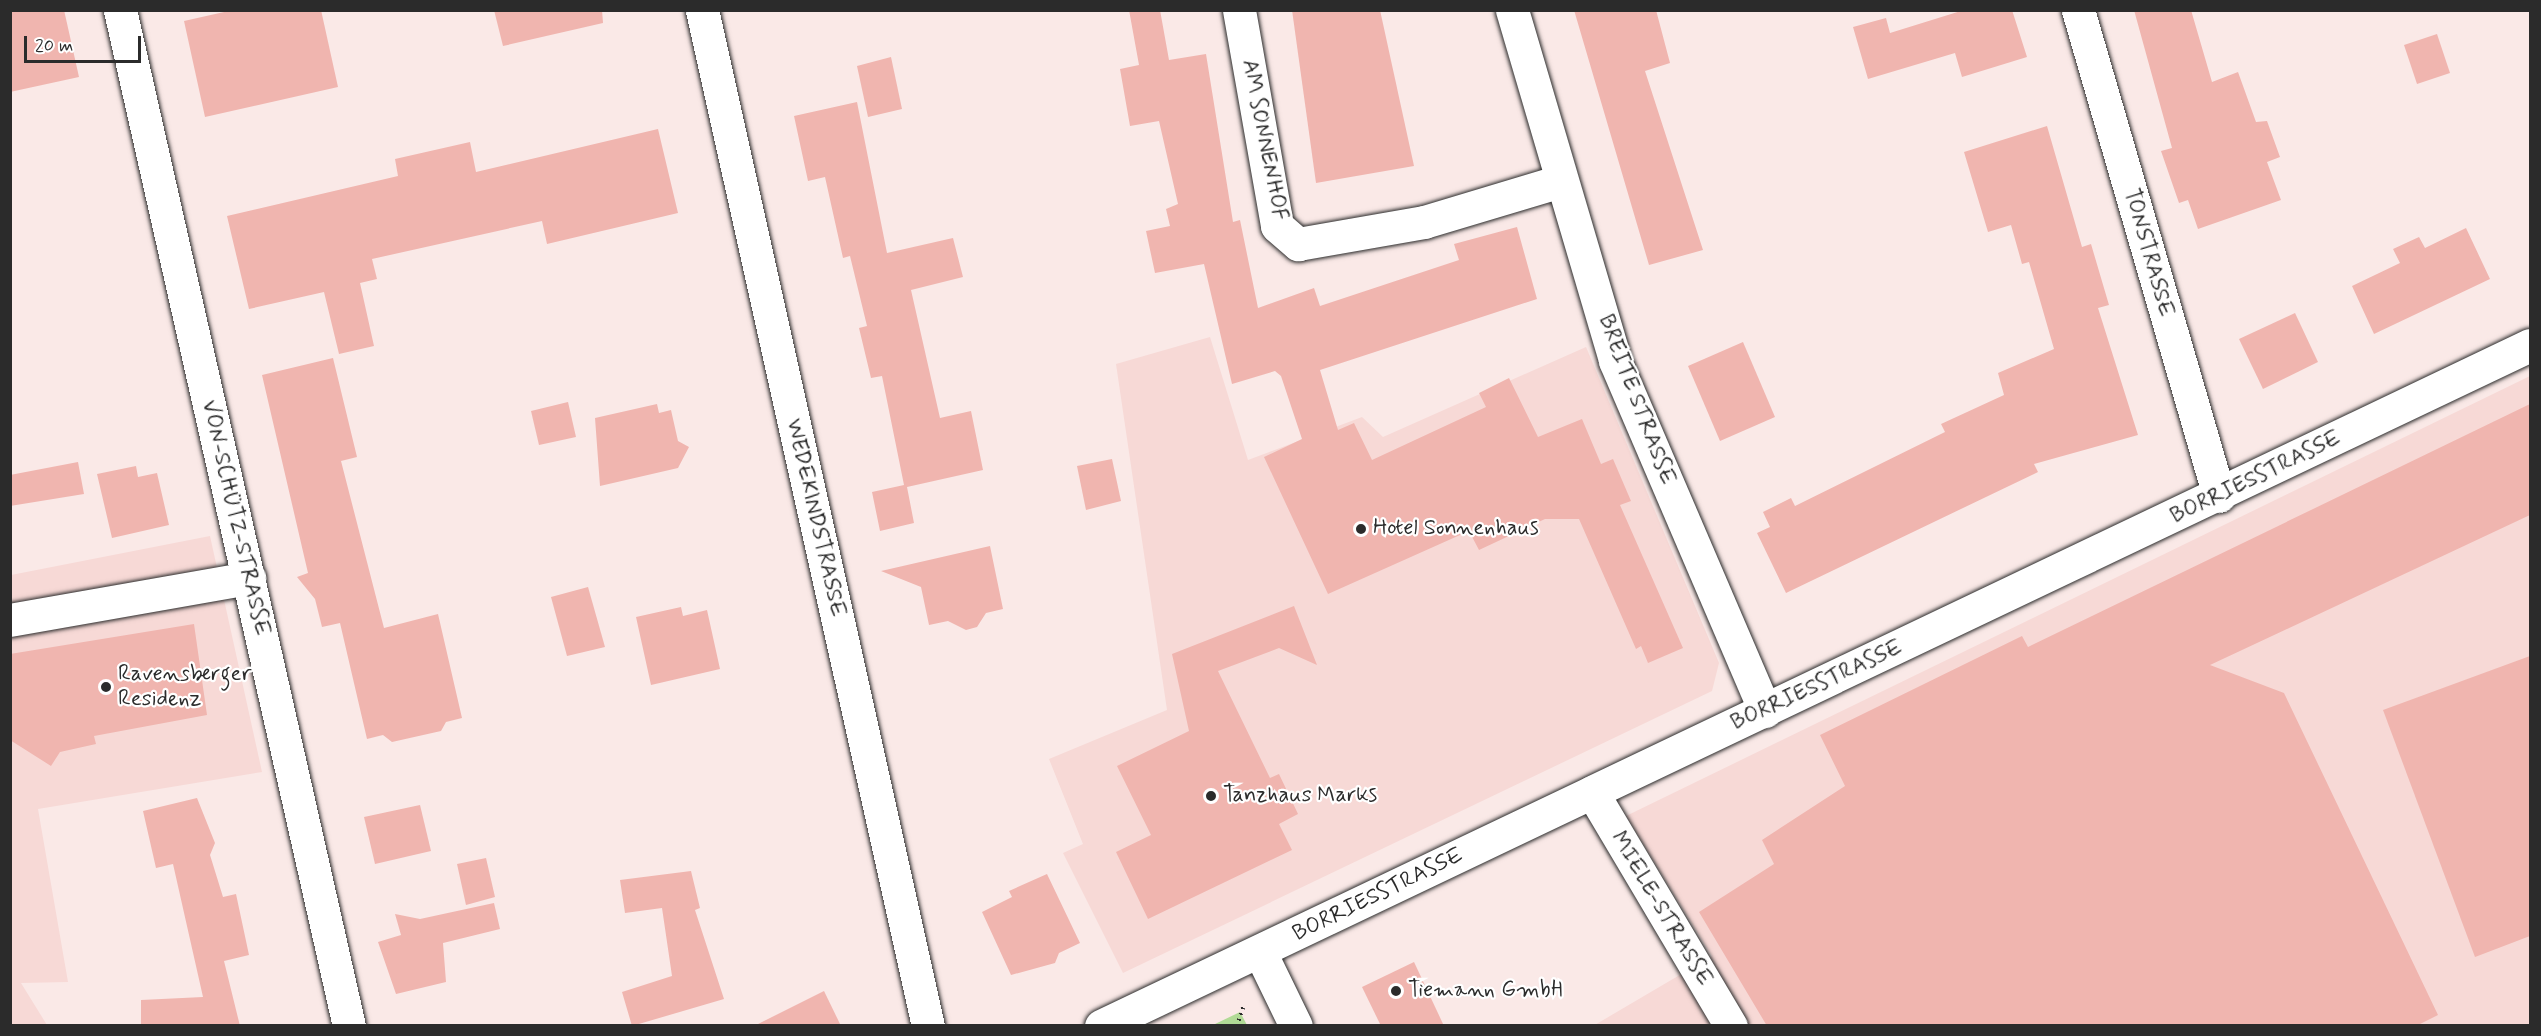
<!DOCTYPE html>
<html>
<head>
<meta charset="utf-8">
<style>
	body { margin:0 }
	#map { position:relative; width:2541px; height:1036px; overflow:hidden; background:#fae9e7; font-family:Mynerve,sans-serif }
	div>[style] { position:absolute }
	.built>* { inset:0; background:#f7d9d6 }
	.green>* { inset:0; background:#b1da96 }
	.building>* { inset:0; background:#f0b5af }
	.path>* { height:4px; margin-top:-2px; transform-origin:0; background:repeating-linear-gradient(90deg,#2b2b2b 0 1.5px,transparent 0 6px) }
	.roads { filter:drop-shadow(0 0 2px #2b2b2b) drop-shadow(0 0 2px #2b2b2b) }
	.minor>* { height:33px; margin:-16.5px; padding:0 16.5px; transform-origin:16.5px; border-radius:16.5px; background:#fff }
	.major>* { height:33px; margin:-16.5px; padding:0 16.5px; transform-origin:16.5px; border-radius:16.5px; background:#fff }
	.dots>* { width:16px; height:16px; translate:-50% -50%; box-sizing:border-box; border:3px solid #fff; border-radius:50% }
	span { translate:-50% -50%; white-space:nowrap; text-align:center; line-height:1.15; -webkit-text-stroke:4.5px #fff; paint-order:stroke }
	.street-label { font-size:22px; color:#2b2b2b }
	.poi-label { font-size:22px; color:#2b2b2b }
	.left { translate:0 -50%; text-align:left }
	.frame { position:absolute; inset:0; border:12px solid #2b2b2b; pointer-events:none }
	.scale { position:absolute; left:24px; top:36px; width:117px; height:27px; box-sizing:border-box; border:3px solid #2b2b2b; border-top:0; padding-left:8px; font-size:18px; line-height:21px; white-space:nowrap; color:#2b2b2b; -webkit-text-stroke:4px #fff; paint-order:stroke }
</style>
</head>
<body>
<div id="map">
	<div class="built">
		<div style="clip-path:polygon(1210px 337px,1248px 460px,1362px 417px,1383px 437px,1586px 347px,1719px 663px,1712px 691px,1123px 973px,1063px 853px,1083px 844px,1049px 759px,1167px 710px,1116px 364px)"></div>
		<div style="clip-path:polygon(2530px 376px,2530px 1025px,1593px 1026px,1712px 956px,1626px 816px)"></div>
		<div style="clip-path:polygon(210px 536px,262px 772px,38px 809px,68px 982px,21px 983px,47px 1025px,11px 1026px,11px 575px)"></div>
	</div>
	<div class="green">
		<div style="clip-path:polygon(1240px 1012px,1247px 1025px,1213px 1025px)"></div>
	</div>
	<div class="building">
		<div style="clip-path:polygon(10px 10px,64px 10px,79px 77px,10px 92px)"></div>
		<div style="clip-path:polygon(233px 10px,321px 10px,338px 87px,205px 117px,184px 21px)"></div>
		<div style="clip-path:polygon(494px 10px,602px 10px,603px 23px,503px 46px)"></div>
		<div style="clip-path:polygon(1129px 10px,1160px 10px,1169px 60px,1206px 54px,1233px 222px,1240px 220px,1258px 308px,1314px 288px,1320px 306px,1459px 260px,1454px 244px,1517px 227px,1537px 299px,1320px 370px,1338px 430px,1354px 423px,1372px 460px,1486px 407px,1479px 393px,1509px 378px,1538px 437px,1582px 419px,1601px 464px,1613px 459px,1631px 501px,1620px 505px,1683px 648px,1648px 663px,1641px 646px,1636px 649px,1579px 519px,1545px 519px,1479px 550px,1469px 531px,1328px 594px,1264px 457px,1302px 439px,1281px 376px,1275px 371px,1232px 384px,1204px 264px,1155px 273px,1146px 231px,1170px 226px,1166px 209px,1178px 204px,1159px 121px,1130px 126px,1120px 69px,1139px 65px)"></div>
		<div style="clip-path:polygon(1292px 10px,1380px 10px,1414px 166px,1316px 183px)"></div>
		<div style="clip-path:polygon(1574px 10px,1656px 10px,1670px 63px,1645px 71px,1703px 250px,1649px 265px)"></div>
		<div style="clip-path:polygon(1964px 10px,2012px 10px,2027px 57px,1962px 77px,1955px 53px,1868px 79px,1853px 27px,1886px 18px,1890px 33px)"></div>
		<div style="clip-path:polygon(2134px 10px,2191px 10px,2212px 82px,2238px 72px,2256px 122px,2267px 121px,2280px 157px,2267px 162px,2281px 200px,2198px 229px,2188px 200px,2179px 203px,2161px 151px,2172px 148px)"></div>
		<div style="clip-path:polygon(2437px 34px,2450px 73px,2417px 84px,2404px 45px)"></div>
		<div style="clip-path:polygon(891px 57px,902px 109px,868px 117px,857px 66px)"></div>
		<div style="clip-path:polygon(857px 102px,887px 253px,953px 238px,963px 277px,911px 290px,940px 418px,971px 411px,983px 470px,907px 487px,914px 523px,880px 531px,872px 492px,904px 485px,882px 376px,871px 378px,859px 328px,867px 326px,850px 256px,843px 258px,825px 177px,808px 181px,794px 116px)"></div>
		<div style="clip-path:polygon(2047px 126px,2082px 247px,2091px 244px,2109px 305px,2098px 308px,2138px 435px,2034px 464px,2038px 472px,1786px 593px,1757px 533px,1770px 527px,1763px 512px,1791px 498px,1795px 506px,1945px 432px,1941px 424px,2004px 395px,1998px 373px,2054px 349px,2029px 262px,2022px 264px,2011px 225px,1988px 232px,1964px 152px)"></div>
		<div style="clip-path:polygon(658px 129px,678px 213px,547px 244px,542px 221px,372px 259px,377px 279px,360px 283px,374px 346px,339px 354px,324px 292px,249px 309px,227px 216px,398px 176px,395px 159px,470px 142px,476px 172px)"></div>
		<div style="clip-path:polygon(2466px 228px,2490px 279px,2374px 334px,2352px 286px,2400px 263px,2393px 249px,2419px 237px,2425px 248px)"></div>
		<div style="clip-path:polygon(2295px 313px,2318px 362px,2263px 389px,2239px 339px)"></div>
		<div style="clip-path:polygon(1743px 342px,1775px 417px,1720px 441px,1688px 366px)"></div>
		<div style="clip-path:polygon(333px 358px,357px 457px,341px 461px,384px 628px,438px 614px,462px 718px,446px 722px,441px 731px,392px 742px,383px 735px,367px 739px,340px 623px,322px 627px,315px 599px,297px 577px,308px 573px,262px 375px)"></div>
		<div style="clip-path:polygon(568px 402px,576px 437px,539px 445px,531px 411px)"></div>
		<div style="clip-path:polygon(657px 404px,659px 413px,671px 410px,678px 441px,689px 447px,678px 468px,600px 486px,595px 418px)"></div>
		<div style="clip-path:polygon(2530px 404px,2530px 515px,2210px 665px,2284px 693px,2438px 1015px,2416px 1026px,1767px 1026px,1699px 912px,1774px 864px,1762px 840px,1845px 786px,1820px 735px,2022px 636px,2028px 647px)"></div>
		<div style="clip-path:polygon(1112px 459px,1121px 501px,1086px 510px,1077px 466px)"></div>
		<div style="clip-path:polygon(78px 462px,84px 494px,10px 506px,10px 475px)"></div>
		<div style="clip-path:polygon(136px 466px,138px 477px,157px 473px,169px 525px,112px 538px,97px 474px)"></div>
		<div style="clip-path:polygon(990px 546px,1003px 609px,986px 613px,977px 627px,966px 630px,948px 621px,929px 625px,921px 587px,881px 571px)"></div>
		<div style="clip-path:polygon(588px 587px,605px 647px,567px 656px,551px 597px)"></div>
		<div style="clip-path:polygon(1294px 606px,1317px 665px,1279px 648px,1218px 671px,1270px 778px,1279px 774px,1298px 814px,1279px 824px,1292px 850px,1148px 919px,1116px 852px,1151px 835px,1117px 766px,1189px 731px,1172px 654px)"></div>
		<div style="clip-path:polygon(681px 607px,683px 616px,707px 610px,720px 669px,651px 685px,636px 617px)"></div>
		<div style="clip-path:polygon(194px 624px,207px 715px,94px 736px,96px 744px,60px 752px,51px 766px,10px 740px,10px 654px)"></div>
		<div style="clip-path:polygon(2530px 656px,2530px 936px,2475px 957px,2383px 710px)"></div>
		<div style="clip-path:polygon(197px 798px,215px 843px,210px 855px,223px 897px,236px 894px,249px 955px,224px 961px,240px 1026px,141px 1026px,141px 1000px,203px 997px,173px 864px,156px 868px,143px 811px)"></div>
		<div style="clip-path:polygon(420px 805px,431px 851px,375px 864px,364px 817px)"></div>
		<div style="clip-path:polygon(486px 858px,495px 897px,466px 905px,457px 864px)"></div>
		<div style="clip-path:polygon(691px 871px,700px 908px,695px 910px,724px 999px,632px 1026px,622px 992px,672px 976px,662px 908px,625px 913px,620px 880px)"></div>
		<div style="clip-path:polygon(1047px 874px,1080px 943px,1059px 953px,1055px 963px,1011px 975px,982px 912px,1012px 897px,1009px 891px)"></div>
		<div style="clip-path:polygon(494px 903px,500px 929px,443px 943px,446px 982px,396px 994px,378px 942px,401px 935px,395px 914px,420px 919px)"></div>
		<div style="clip-path:polygon(1414px 962px,1444px 1026px,1381px 1026px,1362px 987px)"></div>
		<div style="clip-path:polygon(824px 991px,841px 1026px,754px 1026px)"></div>
	</div>
	<div class="path">
		<div style="left:1237px;top:1026px;width:23px;rotate:-72deg"></div>
	</div>
	<div class="roads">
		<div class="minor">
			<div style="left:120px;top:10px;width:1041px;rotate:77.3deg"></div>
			<div style="left:702px;top:10px;width:1041px;rotate:77.46deg"></div>
			<div style="left:1239px;top:10px;width:219px;rotate:80deg"></div>
			<div style="left:1277px;top:226px;width:28px;rotate:41deg"></div>
			<div style="left:1298px;top:244px;width:128px;rotate:-9.9deg"></div>
			<div style="left:1424px;top:222px;width:143px;rotate:-16.7deg"></div>
			<div style="left:1512px;top:10px;width:366px;rotate:73.6deg"></div>
			<div style="left:1615px;top:361px;width:381px;rotate:66.8deg"></div>
			<div style="left:2078px;top:10px;width:506px;rotate:73.82deg"></div>
			<div style="left:10px;top:620px;width:243px;rotate:-10deg"></div>
			<div style="left:1592px;top:792px;width:272px;rotate:59.3deg"></div>
			<div style="left:1260px;top:952px;width:82px;rotate:64.1deg"></div>
		</div>
		<div class="major">
			<div style="left:1101px;top:1026px;width:1583px;rotate:-25.48deg"></div>
		</div>
	</div>
	<div class="dots">
		<div style="left:1361px;top:529px;background:#2b2b2b"></div>
		<div style="left:106px;top:687px;background:#2b2b2b"></div>
		<div style="left:1211px;top:796px;background:#2b2b2b"></div>
		<div style="left:1396px;top:991px;background:#2b2b2b"></div>
	</div>
	<div class="street-label">
		<span style="left:1264px;top:140px;rotate:79deg">AM SONNENHOF</span>
		<span style="left:2148px;top:253px;rotate:74deg">TONSTRASSE</span>
		<span style="left:1636px;top:400px;rotate:69deg">BREITE STRASSE</span>
		<span style="left:2256px;top:478px;rotate:-26deg">BORRIESSTRASSE</span>
		<span style="left:235px;top:518px;rotate:77deg">VON-SCHÜTZ-STRASSE</span>
		<span style="left:815px;top:518px;rotate:77deg">WEDEKINDSTRASSE</span>
		<span style="left:1817px;top:686px;rotate:-25deg">BORRIESSTRASSE</span>
		<span style="left:1378px;top:895px;rotate:-26deg">BORRIESSTRASSE</span>
		<span style="left:1661px;top:909px;rotate:59deg">MIELE-STRASSE</span>
	</div>
	<div class="poi-label">
		<span class="left" style="left:1373px;top:529px">Hotel Sonnenhaus</span>
		<span class="left" style="left:118px;top:687px">Ravensberger<br>Residenz</span>
		<span class="left" style="left:1223px;top:796px">Tanzhaus Marks</span>
		<span class="left" style="left:1408px;top:991px">Tiemann GmbH</span>
	</div>
	<div class="frame"></div>
	<div class="scale">20 m</div>
</div>
</body>
</html>
